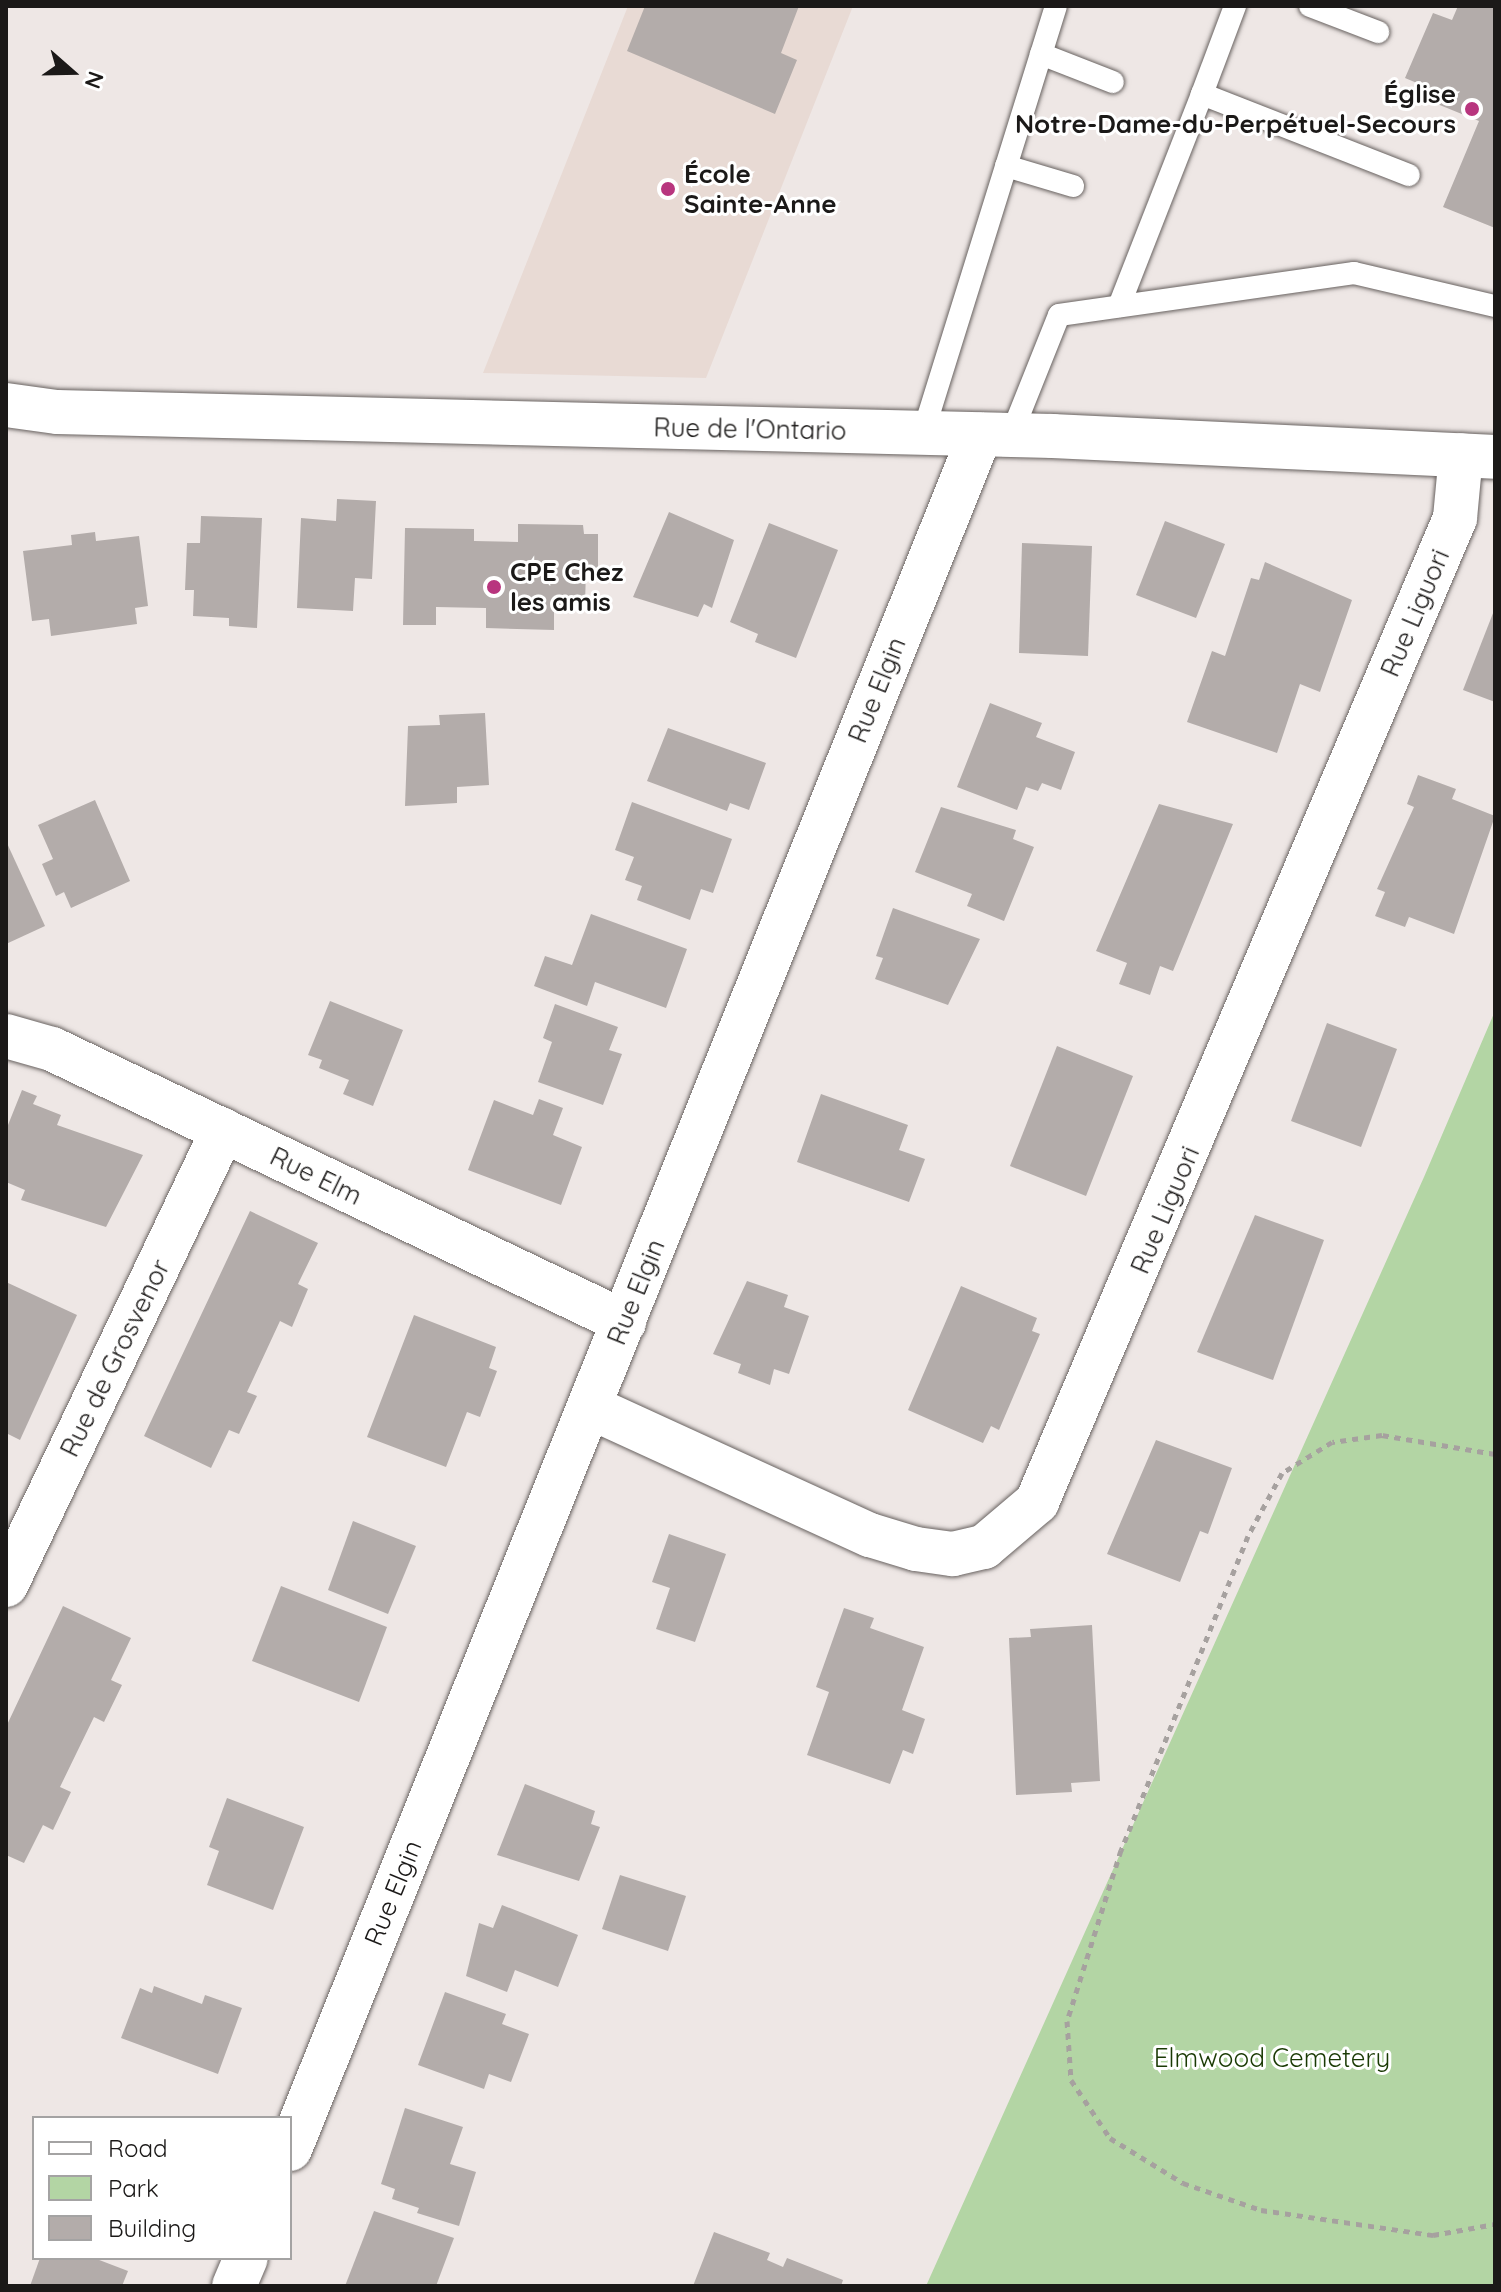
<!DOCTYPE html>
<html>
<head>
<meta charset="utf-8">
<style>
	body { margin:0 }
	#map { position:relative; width:1501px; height:2292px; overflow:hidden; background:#eee7e5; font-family:Quicksand,sans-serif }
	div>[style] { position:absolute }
	.built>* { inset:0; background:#e8dad4 }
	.green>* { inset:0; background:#b3d5a4 }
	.building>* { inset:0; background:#b3acaa }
	.path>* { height:5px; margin-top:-2.5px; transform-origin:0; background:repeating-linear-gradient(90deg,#a6a19f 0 6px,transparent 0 12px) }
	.roads { filter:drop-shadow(0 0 2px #686260) drop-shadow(0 0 2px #686260) }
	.service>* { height:22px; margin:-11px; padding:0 11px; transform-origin:11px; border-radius:11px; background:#fff }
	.minor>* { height:44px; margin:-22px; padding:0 22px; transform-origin:22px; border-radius:22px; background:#fff }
	.dots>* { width:22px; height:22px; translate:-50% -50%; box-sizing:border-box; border:4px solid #fff; border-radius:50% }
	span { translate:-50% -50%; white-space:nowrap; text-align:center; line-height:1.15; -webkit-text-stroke:6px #fff; paint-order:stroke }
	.poi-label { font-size:26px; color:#1b1918; font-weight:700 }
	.right { translate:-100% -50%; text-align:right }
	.left { translate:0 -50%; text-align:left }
	.street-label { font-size:26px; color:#1b1918 }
	.park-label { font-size:26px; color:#1a3a04 }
	.frame { position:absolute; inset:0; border:8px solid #1b1918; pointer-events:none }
	.legend { position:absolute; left:32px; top:2116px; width:260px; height:144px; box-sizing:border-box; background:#fff; border:2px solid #a4a3a3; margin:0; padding:10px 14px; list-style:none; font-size:24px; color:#1b1918 }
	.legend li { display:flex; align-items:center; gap:16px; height:40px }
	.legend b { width:40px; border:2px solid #a4a3a3 }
	.north { position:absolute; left:32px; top:32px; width:80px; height:80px; -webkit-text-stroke:6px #fff; paint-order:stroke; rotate:110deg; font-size:22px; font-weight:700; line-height:32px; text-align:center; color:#1b1918 }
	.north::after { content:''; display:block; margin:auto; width:28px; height:36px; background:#1b1918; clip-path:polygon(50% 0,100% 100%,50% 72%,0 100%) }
</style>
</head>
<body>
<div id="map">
	<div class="built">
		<div style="clip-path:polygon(628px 6px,853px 6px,706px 378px,483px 373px)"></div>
	</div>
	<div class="green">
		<div style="clip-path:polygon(1495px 1011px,1495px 2286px,926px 2286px,1424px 1177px)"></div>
	</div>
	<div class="building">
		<div style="clip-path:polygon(645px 6px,799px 6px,781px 53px,797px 60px,775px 114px,627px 51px)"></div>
		<div style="clip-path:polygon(1458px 6px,1495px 6px,1495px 228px,1443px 207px,1479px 121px,1420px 97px,1424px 86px,1405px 78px,1433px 13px,1452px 20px)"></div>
		<div style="clip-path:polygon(337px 499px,376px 501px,372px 579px,355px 578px,353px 611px,297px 608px,301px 518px,336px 521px)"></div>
		<div style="clip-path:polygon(669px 512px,734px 540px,712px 608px,704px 604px,698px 617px,633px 597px)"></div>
		<div style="clip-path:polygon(201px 516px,262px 518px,257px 628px,229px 626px,229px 618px,193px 616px,194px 590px,185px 590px,187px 543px,200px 543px)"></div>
		<div style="clip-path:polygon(1165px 521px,1225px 544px,1196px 618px,1136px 595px)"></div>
		<div style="clip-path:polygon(769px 523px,838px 550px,796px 658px,755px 642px,758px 634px,730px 622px)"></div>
		<div style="clip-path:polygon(518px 524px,583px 525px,584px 534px,598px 534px,598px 569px,586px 569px,585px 605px,554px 605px,554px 630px,486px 628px,486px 608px,436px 607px,436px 625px,403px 625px,405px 528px,474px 529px,474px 541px,518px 542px)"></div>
		<div style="clip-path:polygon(95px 532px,96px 541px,139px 536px,148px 606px,135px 608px,137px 624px,51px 636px,49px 619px,32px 621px,23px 551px,72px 545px,71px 535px)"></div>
		<div style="clip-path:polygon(1022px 543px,1092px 546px,1088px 656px,1019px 653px)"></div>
		<div style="clip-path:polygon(1265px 562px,1352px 600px,1320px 692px,1300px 684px,1277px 753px,1187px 722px,1212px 651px,1225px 656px,1251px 578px,1259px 580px)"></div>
		<div style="clip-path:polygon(1495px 608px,1495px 702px,1463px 690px)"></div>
		<div style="clip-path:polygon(990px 703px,1042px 723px,1036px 737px,1075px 752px,1061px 790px,1042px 783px,1038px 791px,1026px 787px,1017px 810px,957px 787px)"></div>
		<div style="clip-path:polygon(485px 713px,489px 785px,457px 787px,457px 803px,405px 806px,408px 726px,440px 725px,439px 715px)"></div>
		<div style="clip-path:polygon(668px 728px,766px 763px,749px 810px,730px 803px,727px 811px,647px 781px)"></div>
		<div style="clip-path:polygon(1418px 775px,1456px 789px,1452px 799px,1495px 816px,1454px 934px,1409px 917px,1405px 927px,1375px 916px,1385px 892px,1377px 889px,1414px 807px,1407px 804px)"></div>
		<div style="clip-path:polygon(95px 800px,130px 881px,71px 908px,64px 892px,56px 896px,42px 864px,53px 859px,38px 825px)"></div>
		<div style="clip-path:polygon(632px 802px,732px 839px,713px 893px,701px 889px,690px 920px,637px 900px,642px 886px,625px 880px,634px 857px,615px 850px)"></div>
		<div style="clip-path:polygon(1159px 804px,1233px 824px,1173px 971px,1160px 966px,1150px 995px,1119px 984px,1127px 963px,1096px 951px)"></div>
		<div style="clip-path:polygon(941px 807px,1016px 830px,1013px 839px,1034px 847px,1004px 921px,967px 906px,972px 894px,915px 872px)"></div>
		<div style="clip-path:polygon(6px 841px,45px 926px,6px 944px)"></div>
		<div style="clip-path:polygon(893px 908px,980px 939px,948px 1005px,875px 979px,883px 958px,876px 956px)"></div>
		<div style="clip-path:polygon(591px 914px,687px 949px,666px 1008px,595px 982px,587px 1006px,534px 986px,545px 956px,572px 965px)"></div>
		<div style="clip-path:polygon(330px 1001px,403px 1030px,373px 1106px,343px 1094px,349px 1080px,319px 1068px,322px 1060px,308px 1055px)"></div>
		<div style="clip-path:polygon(555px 1004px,618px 1027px,609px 1050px,622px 1054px,603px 1105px,538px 1082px,552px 1042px,543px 1038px)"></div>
		<div style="clip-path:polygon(1327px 1023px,1397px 1049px,1361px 1147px,1291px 1121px)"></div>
		<div style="clip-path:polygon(1057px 1046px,1133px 1076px,1086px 1196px,1010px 1166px)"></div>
		<div style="clip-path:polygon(22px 1090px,37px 1096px,33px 1104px,61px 1115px,57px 1125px,143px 1155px,106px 1227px,21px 1200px,25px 1190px,6px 1182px,6px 1130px)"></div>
		<div style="clip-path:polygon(821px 1094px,908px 1125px,899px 1150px,925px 1159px,909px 1202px,797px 1162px)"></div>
		<div style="clip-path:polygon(539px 1099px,563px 1108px,553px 1135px,582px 1147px,561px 1205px,468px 1170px,494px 1100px,533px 1115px)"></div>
		<div style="clip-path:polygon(250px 1211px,318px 1243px,298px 1284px,308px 1289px,292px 1327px,280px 1321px,247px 1392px,257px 1396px,239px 1434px,229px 1430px,211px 1468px,144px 1436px)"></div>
		<div style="clip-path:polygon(1255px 1215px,1324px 1240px,1273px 1380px,1197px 1352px)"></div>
		<div style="clip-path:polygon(747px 1281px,788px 1295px,784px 1307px,809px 1316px,789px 1374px,774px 1369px,770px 1385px,738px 1373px,741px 1364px,713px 1354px)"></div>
		<div style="clip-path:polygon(6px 1282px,77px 1315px,20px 1440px,6px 1433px)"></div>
		<div style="clip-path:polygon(961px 1286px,1037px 1318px,1032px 1331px,1040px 1334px,999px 1430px,991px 1426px,983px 1443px,908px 1410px)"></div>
		<div style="clip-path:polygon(414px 1315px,496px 1347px,489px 1368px,497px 1371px,480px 1417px,467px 1412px,446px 1467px,367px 1437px)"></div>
		<div style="clip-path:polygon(1156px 1440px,1232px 1468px,1208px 1534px,1200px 1531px,1180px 1582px,1107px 1554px)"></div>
		<div style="clip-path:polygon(353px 1521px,416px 1546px,388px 1614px,328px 1590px)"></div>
		<div style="clip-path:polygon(669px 1534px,726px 1554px,695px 1642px,656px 1629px,670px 1588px,652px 1582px)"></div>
		<div style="clip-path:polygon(281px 1586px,387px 1627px,359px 1702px,252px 1661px)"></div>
		<div style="clip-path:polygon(63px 1606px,131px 1638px,111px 1680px,122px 1685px,104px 1722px,94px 1717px,60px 1787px,71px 1792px,53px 1830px,43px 1825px,24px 1863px,6px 1855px,6px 1727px)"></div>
		<div style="clip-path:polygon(844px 1608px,874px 1618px,870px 1628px,924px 1647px,902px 1710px,925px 1719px,913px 1754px,903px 1750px,890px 1784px,807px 1755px,829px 1692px,816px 1687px)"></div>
		<div style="clip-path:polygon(1092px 1625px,1100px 1781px,1071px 1783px,1072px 1792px,1016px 1795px,1009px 1638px,1031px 1637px,1030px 1629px)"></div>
		<div style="clip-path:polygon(525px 1784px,595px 1811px,591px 1824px,600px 1827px,579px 1881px,497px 1855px)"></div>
		<div style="clip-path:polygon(227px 1798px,304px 1827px,273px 1910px,207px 1885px,219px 1851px,209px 1847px)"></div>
		<div style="clip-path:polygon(620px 1875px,686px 1896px,668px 1951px,602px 1929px)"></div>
		<div style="clip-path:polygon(502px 1905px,578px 1935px,558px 1987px,515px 1970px,507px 1992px,466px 1976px,479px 1923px,493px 1928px)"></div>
		<div style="clip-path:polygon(154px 1986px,202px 2004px,205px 1995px,242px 2008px,218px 2074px,121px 2038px,140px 1988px,152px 1993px)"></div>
		<div style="clip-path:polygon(445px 1992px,506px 2014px,502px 2024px,529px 2034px,511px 2082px,489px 2074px,484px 2089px,418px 2065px)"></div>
		<div style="clip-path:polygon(405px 2108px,463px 2127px,450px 2164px,476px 2172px,459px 2226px,417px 2213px,419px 2208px,392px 2199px,395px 2189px,381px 2184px)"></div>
		<div style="clip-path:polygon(374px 2211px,454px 2238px,436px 2286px,345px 2286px)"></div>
		<div style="clip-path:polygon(714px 2232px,770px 2253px,767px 2260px,783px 2267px,787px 2258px,843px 2280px,841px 2286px,693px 2286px)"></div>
		<div style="clip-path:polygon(40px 2258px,94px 2258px,128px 2271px,122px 2286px,30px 2286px)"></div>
	</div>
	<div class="path">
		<div style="left:1495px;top:1454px;width:115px;rotate:-170.5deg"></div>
		<div style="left:1382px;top:1435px;width:50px;rotate:172deg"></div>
		<div style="left:1332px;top:1442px;width:59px;rotate:148.2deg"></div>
		<div style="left:1282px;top:1473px;width:72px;rotate:118.4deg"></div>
		<div style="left:1248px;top:1536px;width:339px;rotate:112deg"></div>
		<div style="left:1121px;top:1850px;width:179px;rotate:107.5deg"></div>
		<div style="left:1067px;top:2021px;width:59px;rotate:86.1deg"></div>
		<div style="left:1071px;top:2080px;width:70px;rotate:56.1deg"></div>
		<div style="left:1110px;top:2138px;width:86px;rotate:31.7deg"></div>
		<div style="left:1183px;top:2183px;width:83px;rotate:19.1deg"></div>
		<div style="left:1261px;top:2210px;width:174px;rotate:8.3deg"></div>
		<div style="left:1433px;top:2235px;width:63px;rotate:-10.1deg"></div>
	</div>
	<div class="roads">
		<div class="service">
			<div style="left:1310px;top:6px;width:73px;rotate:20.9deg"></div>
			<div style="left:1041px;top:54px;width:77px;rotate:21.3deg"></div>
			<div style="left:1202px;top:94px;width:94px;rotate:-69.4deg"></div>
			<div style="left:1006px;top:166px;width:70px;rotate:16.6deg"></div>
			<div style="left:1119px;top:306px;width:228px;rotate:-68.6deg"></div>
			<div style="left:1202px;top:94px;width:222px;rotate:21.4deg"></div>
			<div style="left:923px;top:433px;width:447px;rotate:-72.7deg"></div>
			<div style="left:1011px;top:435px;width:129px;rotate:-68.2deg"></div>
			<div style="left:1059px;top:315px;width:298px;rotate:-8.1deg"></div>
			<div style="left:1354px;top:273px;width:145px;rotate:13.2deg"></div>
		</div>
		<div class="minor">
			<div style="left:6px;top:405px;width:51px;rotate:7.8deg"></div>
			<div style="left:57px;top:412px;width:996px;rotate:1.38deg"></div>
			<div style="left:1053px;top:436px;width:442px;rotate:2.7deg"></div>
			<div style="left:6px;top:1036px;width:48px;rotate:15.8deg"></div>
			<div style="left:52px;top:1049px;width:634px;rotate:25.51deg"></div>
			<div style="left:590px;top:1407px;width:308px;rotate:24.6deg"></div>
			<div style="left:870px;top:1535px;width:48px;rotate:16.9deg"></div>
			<div style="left:916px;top:1549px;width:37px;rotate:8deg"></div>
			<div style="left:953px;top:1554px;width:32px;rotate:-13deg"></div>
			<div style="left:984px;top:1547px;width:70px;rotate:-40.3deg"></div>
			<div style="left:1037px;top:1502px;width:1069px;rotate:-66.98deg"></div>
			<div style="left:1455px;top:518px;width:63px;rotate:-84.6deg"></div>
			<div style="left:6px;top:1585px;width:504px;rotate:-64.5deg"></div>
			<div style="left:290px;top:2149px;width:1848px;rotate:-68.07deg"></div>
			<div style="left:234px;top:2286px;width:30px;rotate:-67deg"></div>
		</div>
	</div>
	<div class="dots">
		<div style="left:1472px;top:109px;background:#b8357e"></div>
		<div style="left:668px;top:189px;background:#b8357e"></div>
		<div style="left:494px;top:587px;background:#b8357e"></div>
	</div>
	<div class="poi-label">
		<span class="right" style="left:1456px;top:109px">Église<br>Notre-Dame-du-Perpétuel-Secours</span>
		<span class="left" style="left:684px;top:189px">École<br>Sainte-Anne</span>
		<span class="left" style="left:510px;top:587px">CPE Chez<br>les amis</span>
	</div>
	<div class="street-label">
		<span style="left:750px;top:429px;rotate:1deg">Rue de l'Ontario</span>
		<span style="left:1415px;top:613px;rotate:-67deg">Rue Liguori</span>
		<span style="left:877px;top:690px;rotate:-68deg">Rue Elgin</span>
		<span style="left:316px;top:1176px;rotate:26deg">Rue Elm</span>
		<span style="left:1165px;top:1210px;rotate:-67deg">Rue Liguori</span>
		<span style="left:636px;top:1292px;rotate:-68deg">Rue Elgin</span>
		<span style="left:115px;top:1358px;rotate:-64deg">Rue de Grosvenor</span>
		<span style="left:393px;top:1893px;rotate:-68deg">Rue Elgin</span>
	</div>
	<div class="park-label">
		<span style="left:1272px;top:2058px">Elmwood Cemetery</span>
	</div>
	<div class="frame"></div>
	<ul class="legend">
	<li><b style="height:10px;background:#fff"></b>Road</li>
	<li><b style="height:22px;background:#b3d5a4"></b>Park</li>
	<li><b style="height:22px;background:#b3acaa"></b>Building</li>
	</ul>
	<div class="north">N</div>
</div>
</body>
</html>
